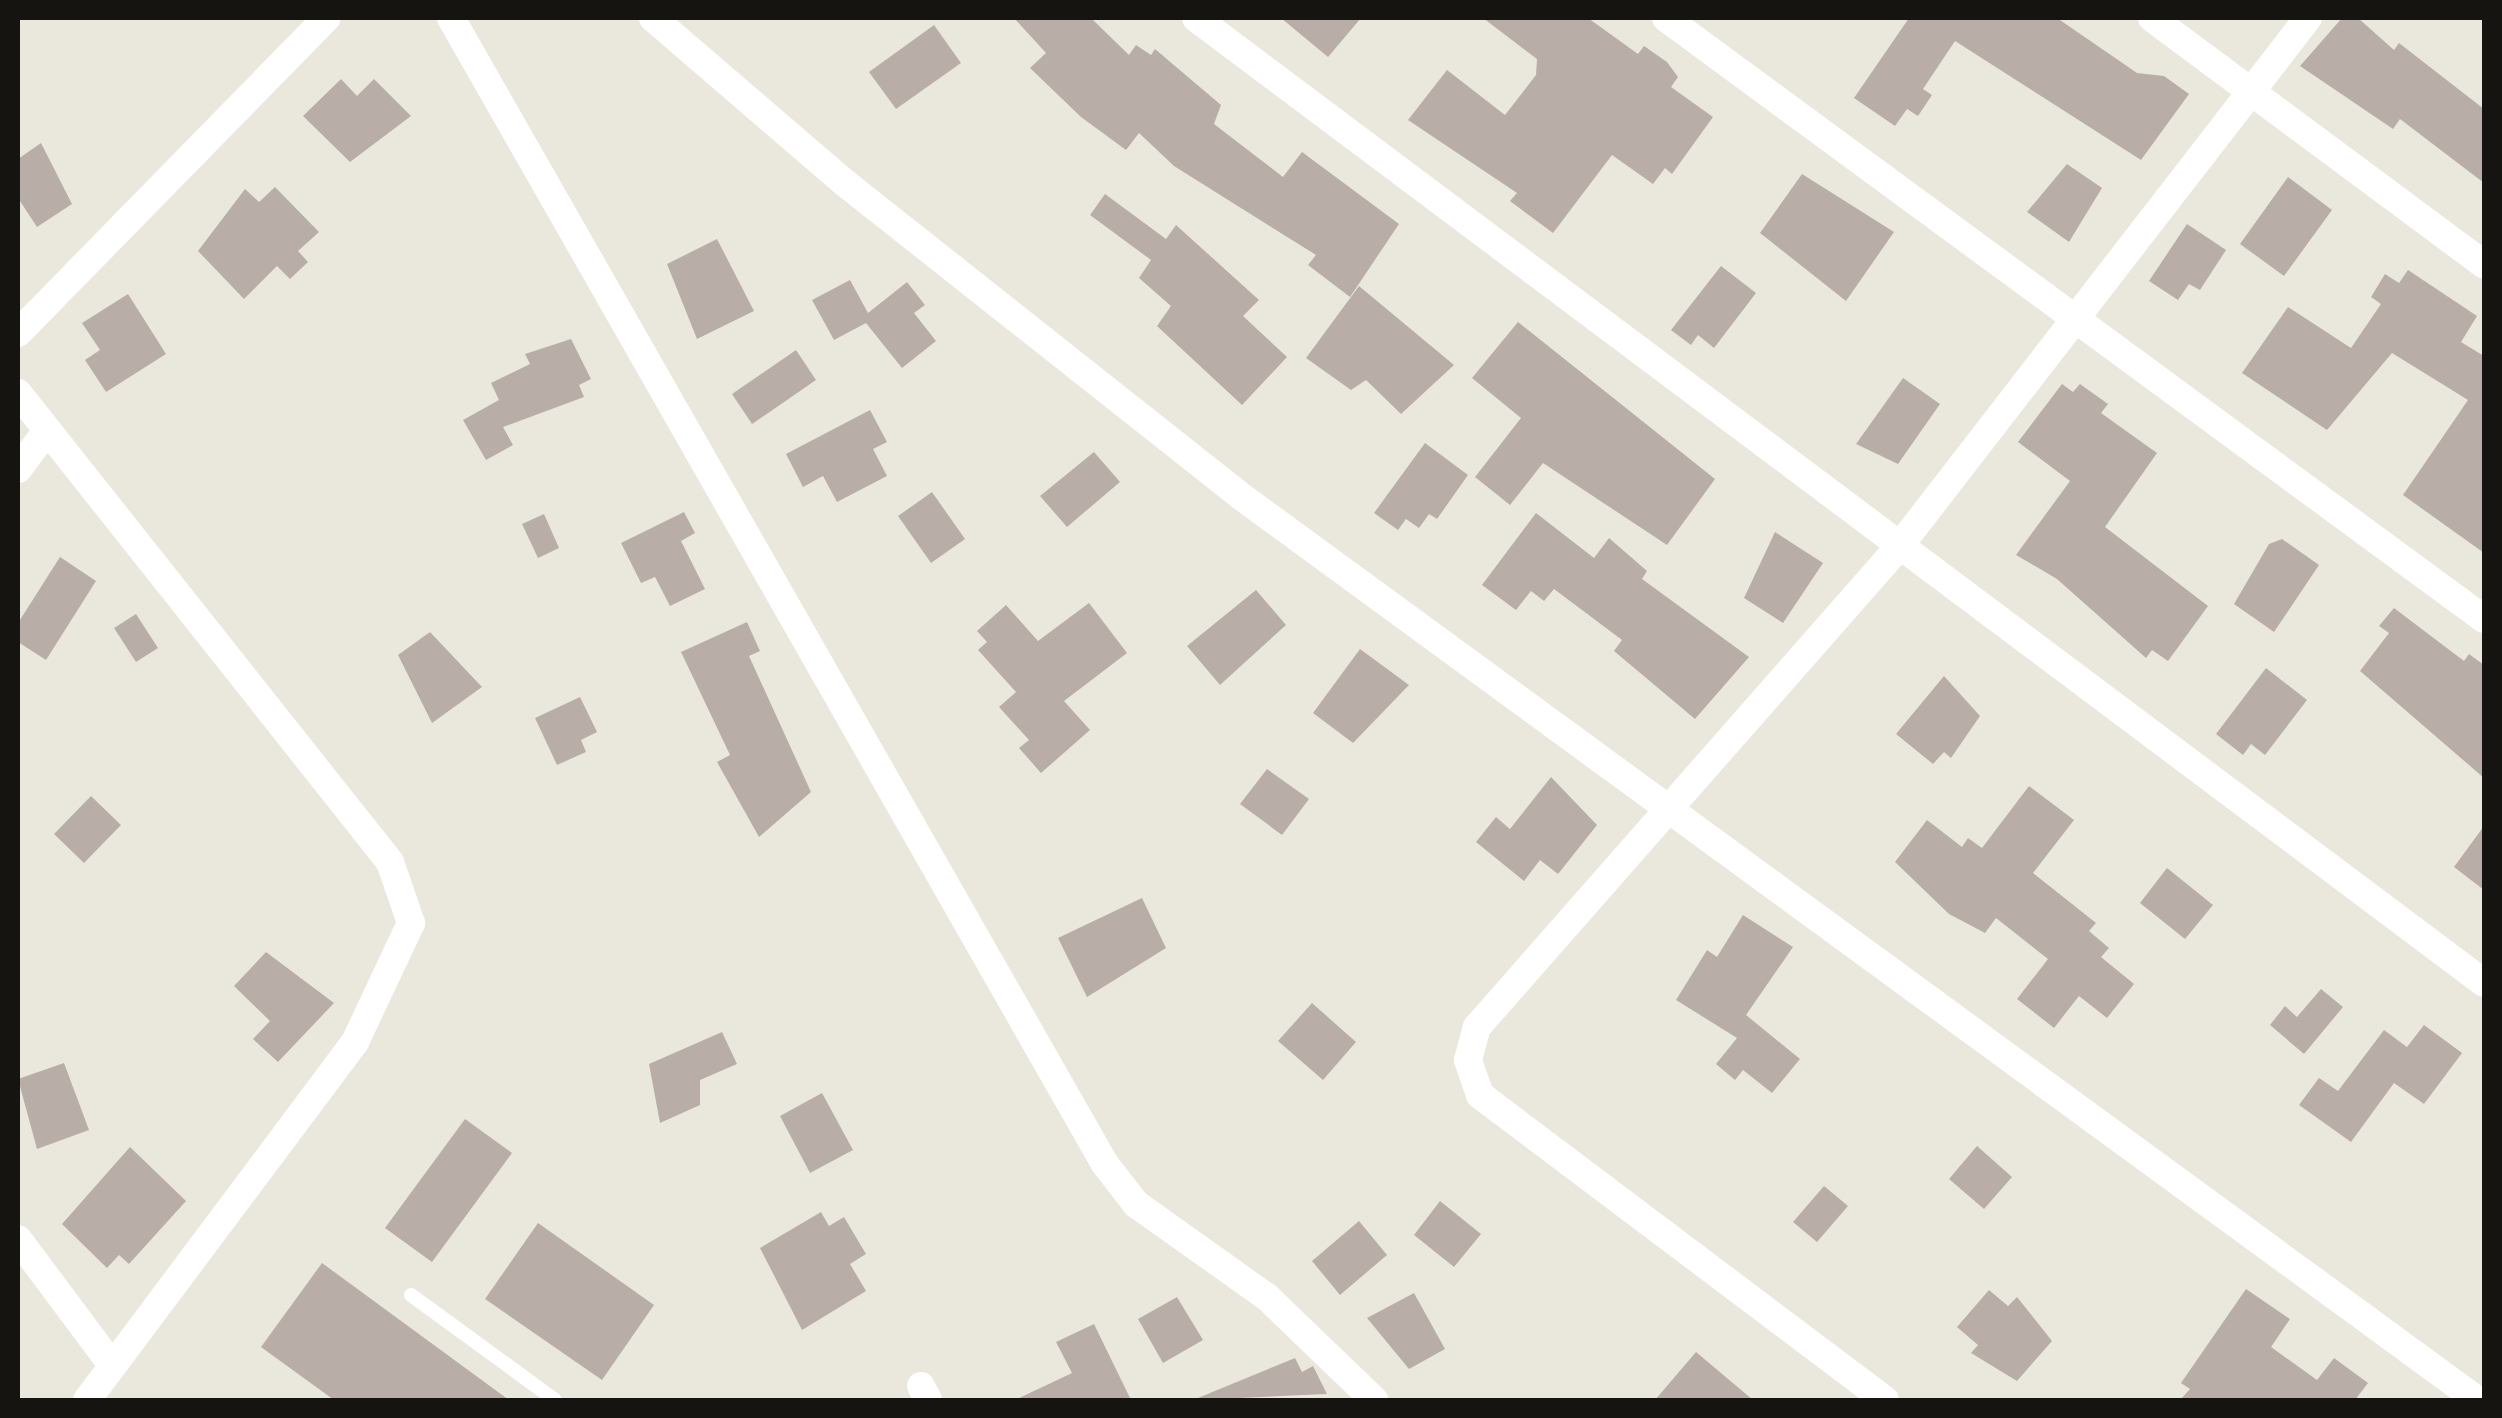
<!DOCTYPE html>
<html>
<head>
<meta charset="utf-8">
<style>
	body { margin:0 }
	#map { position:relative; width:2502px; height:1418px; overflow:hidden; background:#eae8dc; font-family:Inter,sans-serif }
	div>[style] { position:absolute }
	.building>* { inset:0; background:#b9aea7 }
	.service>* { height:14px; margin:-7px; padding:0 7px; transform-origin:7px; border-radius:7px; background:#fff }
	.minor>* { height:28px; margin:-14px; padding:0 14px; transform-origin:14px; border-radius:14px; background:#fff }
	span { translate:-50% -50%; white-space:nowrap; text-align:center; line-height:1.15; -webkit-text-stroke:8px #f7f5e9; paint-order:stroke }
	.frame { position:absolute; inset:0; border:20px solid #151410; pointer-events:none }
</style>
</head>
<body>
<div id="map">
	<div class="building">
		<div style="clip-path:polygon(1014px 18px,1091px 18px,1129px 55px,1136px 45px,1151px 55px,1155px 49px,1221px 105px,1214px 124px,1283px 177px,1302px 152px,1399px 224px,1350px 297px,1308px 265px,1316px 255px,1174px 166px,1139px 133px,1126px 150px,1081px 117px,1030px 68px,1046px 53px)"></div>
		<div style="clip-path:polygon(1281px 18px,1361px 18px,1328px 57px)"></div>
		<div style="clip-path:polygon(1483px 18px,1588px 18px,1638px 54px,1644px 46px,1667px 62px,1678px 77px,1671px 87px,1713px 117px,1672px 174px,1665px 168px,1653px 184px,1612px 155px,1553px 233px,1510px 201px,1517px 193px,1408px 120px,1447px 70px,1505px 115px,1536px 75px,1537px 59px)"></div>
		<div style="clip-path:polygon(1909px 18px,2057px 18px,2137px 73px,2164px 76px,2189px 94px,2141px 160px,1955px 41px,1923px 89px,1932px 95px,1918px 116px,1907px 109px,1895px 126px,1854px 98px)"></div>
		<div style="clip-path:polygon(2342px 18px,2358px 18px,2394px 50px,2399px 43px,2484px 109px,2484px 183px,2400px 119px,2393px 129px,2300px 66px)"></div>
		<div style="clip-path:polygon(934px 25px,961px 63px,896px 109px,869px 72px)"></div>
		<div style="clip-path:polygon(341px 79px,357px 96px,374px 79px,411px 116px,350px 162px,303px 116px)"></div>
		<div style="clip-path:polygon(41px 143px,72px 204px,37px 227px,18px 198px,18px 159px)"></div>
		<div style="clip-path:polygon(2067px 164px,2102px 188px,2069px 242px,2027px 212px)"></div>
		<div style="clip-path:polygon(1802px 174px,1894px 232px,1846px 301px,1760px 233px)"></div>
		<div style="clip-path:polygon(2288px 177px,2332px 210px,2284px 276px,2240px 244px)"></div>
		<div style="clip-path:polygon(275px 187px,319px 232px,298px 251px,308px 262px,290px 279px,277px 266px,244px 299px,198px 251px,245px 189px,259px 202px)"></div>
		<div style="clip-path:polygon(1105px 194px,1166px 239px,1176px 225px,1259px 300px,1243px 316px,1287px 357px,1242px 405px,1157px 326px,1171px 306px,1139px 278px,1151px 260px,1090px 215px)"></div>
		<div style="clip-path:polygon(2187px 224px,2226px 250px,2200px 290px,2189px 284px,2178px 300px,2149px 281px)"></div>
		<div style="clip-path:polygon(717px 239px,754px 311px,697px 339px,667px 264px)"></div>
		<div style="clip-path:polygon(1721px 266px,1756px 293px,1714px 348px,1698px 335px,1691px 345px,1671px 330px)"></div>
		<div style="clip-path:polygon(2408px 270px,2477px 316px,2461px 342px,2484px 356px,2484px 553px,2403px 495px,2468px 400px,2392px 353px,2327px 430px,2242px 373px,2288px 307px,2351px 348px,2381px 304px,2371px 297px,2385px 274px,2399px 283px)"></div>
		<div style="clip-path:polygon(850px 280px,868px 313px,907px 282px,925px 305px,914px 313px,936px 341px,902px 368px,866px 323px,834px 340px,812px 300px)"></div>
		<div style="clip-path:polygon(1359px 286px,1454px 365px,1401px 414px,1366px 380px,1351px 390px,1306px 358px)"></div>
		<div style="clip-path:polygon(128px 294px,166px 354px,106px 392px,85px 360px,100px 350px,82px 323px)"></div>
		<div style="clip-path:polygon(1518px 322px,1715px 479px,1667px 545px,1543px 463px,1510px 505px,1475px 477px,1521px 418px,1472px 378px)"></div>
		<div style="clip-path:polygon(571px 339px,591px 379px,579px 385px,584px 397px,503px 427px,513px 445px,486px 460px,463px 420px,499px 400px,491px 383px,530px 364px,525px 354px)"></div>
		<div style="clip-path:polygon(796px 350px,816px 380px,752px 424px,732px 394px)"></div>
		<div style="clip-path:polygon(1903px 378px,1940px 404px,1898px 464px,1856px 444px)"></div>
		<div style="clip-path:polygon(2062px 384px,2073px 392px,2080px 384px,2108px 404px,2101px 413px,2157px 453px,2105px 527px,2208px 606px,2168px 661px,2152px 650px,2146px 658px,2057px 579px,2016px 555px,2070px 481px,2018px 442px)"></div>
		<div style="clip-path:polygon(870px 410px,887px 442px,873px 449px,887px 476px,837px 502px,823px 476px,803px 487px,786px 454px)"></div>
		<div style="clip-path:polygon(1425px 443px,1468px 475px,1437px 519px,1429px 514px,1419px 528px,1406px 519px,1398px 530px,1374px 513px)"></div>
		<div style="clip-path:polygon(1094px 452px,1120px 482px,1067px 527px,1040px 496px)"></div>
		<div style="clip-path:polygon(932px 492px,965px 539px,931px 563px,898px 516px)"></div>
		<div style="clip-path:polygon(684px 512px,695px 533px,681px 541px,705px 589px,670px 606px,655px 577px,641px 583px,621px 543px)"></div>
		<div style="clip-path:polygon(1536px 513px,1594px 558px,1609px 538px,1647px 571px,1642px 579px,1749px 657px,1695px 719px,1614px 651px,1622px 640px,1554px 589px,1544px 601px,1531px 591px,1516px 610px,1482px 585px)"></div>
		<div style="clip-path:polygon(544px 514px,559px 548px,538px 558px,522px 524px)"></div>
		<div style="clip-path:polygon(1775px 532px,1823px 563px,1783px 623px,1744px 598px)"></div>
		<div style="clip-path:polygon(2282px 539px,2319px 565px,2274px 632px,2234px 604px,2269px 544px)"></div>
		<div style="clip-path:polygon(60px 557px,96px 581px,46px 660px,18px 642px,18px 623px)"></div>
		<div style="clip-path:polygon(1256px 590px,1286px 625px,1220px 685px,1187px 646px)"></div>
		<div style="clip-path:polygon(1089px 603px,1127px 653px,1064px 701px,1090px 730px,1041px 773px,1019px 748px,1029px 740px,999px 707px,1016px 692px,978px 650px,987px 642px,977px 631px,1006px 605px,1038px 641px)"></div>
		<div style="clip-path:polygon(2394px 608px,2464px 661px,2469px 654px,2484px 665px,2484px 778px,2360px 671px,2389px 633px,2379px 626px)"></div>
		<div style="clip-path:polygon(136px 614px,158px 648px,136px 662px,114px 628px)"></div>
		<div style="clip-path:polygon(747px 622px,760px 651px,749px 656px,811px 792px,759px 837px,717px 762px,730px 755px,681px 652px)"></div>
		<div style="clip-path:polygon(430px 632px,482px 687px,432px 723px,398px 655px)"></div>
		<div style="clip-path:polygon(1360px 649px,1409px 685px,1353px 743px,1313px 713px)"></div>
		<div style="clip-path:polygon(2266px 668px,2307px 700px,2265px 755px,2251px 744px,2243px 755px,2216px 734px)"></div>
		<div style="clip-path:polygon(1944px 676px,1980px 716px,1951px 758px,1944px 752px,1933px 764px,1896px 734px)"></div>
		<div style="clip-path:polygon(580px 697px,597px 732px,581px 740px,586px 752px,557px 765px,535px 718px)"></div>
		<div style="clip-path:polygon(1267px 769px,1309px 799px,1282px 835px,1240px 804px)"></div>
		<div style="clip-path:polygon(1551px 777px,1597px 825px,1558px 874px,1540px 860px,1524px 881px,1476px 842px,1496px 817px,1510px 829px)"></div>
		<div style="clip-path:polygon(2029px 786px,2074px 820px,2033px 873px,2096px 923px,2089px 931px,2109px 948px,2101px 957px,2134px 984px,2107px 1018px,2079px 996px,2054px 1028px,2017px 999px,2048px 959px,1996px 918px,1985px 933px,1949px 914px,1895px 862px,1927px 820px,1962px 847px,1968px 838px,1982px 848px)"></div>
		<div style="clip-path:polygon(91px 796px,121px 825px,84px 863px,54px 834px)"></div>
		<div style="clip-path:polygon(2484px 826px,2484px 890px,2454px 867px)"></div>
		<div style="clip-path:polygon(2167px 868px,2213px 905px,2185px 939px,2140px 903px)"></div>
		<div style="clip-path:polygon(1142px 898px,1166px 948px,1087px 997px,1058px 938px)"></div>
		<div style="clip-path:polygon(1743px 915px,1793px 947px,1746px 1015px,1800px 1059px,1772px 1093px,1743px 1070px,1735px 1080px,1716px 1064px,1737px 1038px,1676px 1000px,1707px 950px,1717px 957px)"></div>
		<div style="clip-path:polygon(266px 952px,334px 1003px,278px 1062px,253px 1039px,270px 1021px,234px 986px)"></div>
		<div style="clip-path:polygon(2321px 989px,2343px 1007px,2304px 1054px,2270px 1025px,2285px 1006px,2297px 1017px)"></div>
		<div style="clip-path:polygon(1312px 1003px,1356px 1042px,1323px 1080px,1278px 1041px)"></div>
		<div style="clip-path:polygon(2424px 1025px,2462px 1053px,2424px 1104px,2394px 1083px,2351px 1142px,2299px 1105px,2319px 1078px,2338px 1091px,2384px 1030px,2407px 1047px)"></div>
		<div style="clip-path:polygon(722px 1032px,737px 1064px,700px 1080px,700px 1105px,660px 1123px,649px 1064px)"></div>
		<div style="clip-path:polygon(64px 1063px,89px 1130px,37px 1149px,18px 1079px)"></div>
		<div style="clip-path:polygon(822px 1093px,853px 1150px,810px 1173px,780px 1116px)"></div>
		<div style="clip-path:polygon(465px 1119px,512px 1153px,432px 1262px,385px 1228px)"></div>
		<div style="clip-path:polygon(1977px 1146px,2012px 1177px,1984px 1209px,1949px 1179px)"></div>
		<div style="clip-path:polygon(130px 1147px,186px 1201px,129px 1264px,119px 1255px,107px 1268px,62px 1224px)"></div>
		<div style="clip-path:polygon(1824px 1186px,1848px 1206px,1817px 1242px,1793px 1222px)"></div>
		<div style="clip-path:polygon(1440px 1201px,1481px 1234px,1454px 1267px,1414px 1235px)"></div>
		<div style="clip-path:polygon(821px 1212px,829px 1226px,844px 1217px,866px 1254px,850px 1264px,866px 1291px,802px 1330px,760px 1248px)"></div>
		<div style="clip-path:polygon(1359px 1221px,1387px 1255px,1340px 1295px,1312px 1261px)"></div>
		<div style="clip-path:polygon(538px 1223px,654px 1305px,602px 1380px,485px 1299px)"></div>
		<div style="clip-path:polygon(322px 1263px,509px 1400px,334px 1400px,261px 1347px)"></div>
		<div style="clip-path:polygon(2246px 1289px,2290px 1319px,2271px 1347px,2317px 1380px,2334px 1358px,2368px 1383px,2355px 1400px,2180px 1400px,2190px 1389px,2181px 1383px)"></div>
		<div style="clip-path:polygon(1989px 1290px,2008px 1306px,2017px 1297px,2052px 1341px,2017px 1381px,1971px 1353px,1978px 1345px,1957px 1327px)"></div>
		<div style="clip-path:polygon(1414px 1293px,1445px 1349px,1409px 1369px,1367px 1318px)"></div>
		<div style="clip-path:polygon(1177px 1297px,1203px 1340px,1163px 1363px,1138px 1319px)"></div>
		<div style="clip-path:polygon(1094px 1324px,1131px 1400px,1015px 1400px,1072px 1373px,1056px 1342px)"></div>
		<div style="clip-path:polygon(1696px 1352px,1753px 1400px,1655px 1400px)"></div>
		<div style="clip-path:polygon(1295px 1358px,1302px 1372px,1313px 1366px,1327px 1394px,1193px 1400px)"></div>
	</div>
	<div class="service">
		<div style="left:411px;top:1295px;width:178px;rotate:36.1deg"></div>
	</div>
	<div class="minor">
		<div style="left:451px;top:18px;width:1319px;rotate:60.29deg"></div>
		<div style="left:1105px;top:1164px;width:51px;rotate:52.2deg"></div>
		<div style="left:1136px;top:1204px;width:161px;rotate:35.4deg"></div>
		<div style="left:1267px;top:1297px;width:149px;rotate:43.9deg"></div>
		<div style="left:653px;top:18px;width:253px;rotate:40.7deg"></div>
		<div style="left:845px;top:183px;width:506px;rotate:38.34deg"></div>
		<div style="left:1242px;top:497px;width:1530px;rotate:36.17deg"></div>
		<div style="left:1196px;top:18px;width:1609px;rotate:36.84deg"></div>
		<div style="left:1666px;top:18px;width:1015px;rotate:36.31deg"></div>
		<div style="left:2152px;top:18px;width:414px;rotate:36.6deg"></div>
		<div style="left:18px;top:333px;width:441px;rotate:-45.6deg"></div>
		<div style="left:18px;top:393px;width:599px;rotate:51.58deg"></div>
		<div style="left:390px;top:862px;width:65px;rotate:71deg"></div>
		<div style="left:411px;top:923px;width:132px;rotate:115.2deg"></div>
		<div style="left:355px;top:1042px;width:447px;rotate:126.8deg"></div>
		<div style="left:18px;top:469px;width:46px;rotate:-52.9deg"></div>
		<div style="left:18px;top:1239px;width:157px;rotate:53.3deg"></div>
		<div style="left:921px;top:1386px;width:16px;rotate:63deg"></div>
		<div style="left:1885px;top:1400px;width:507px;rotate:-143.02deg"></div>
		<div style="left:1480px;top:1095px;width:37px;rotate:-109deg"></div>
		<div style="left:1468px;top:1060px;width:34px;rotate:-75deg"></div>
		<div style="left:1477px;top:1027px;width:638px;rotate:-48.69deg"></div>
		<div style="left:1898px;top:548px;width:670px;rotate:-52.28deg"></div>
	</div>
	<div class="frame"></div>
</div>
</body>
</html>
